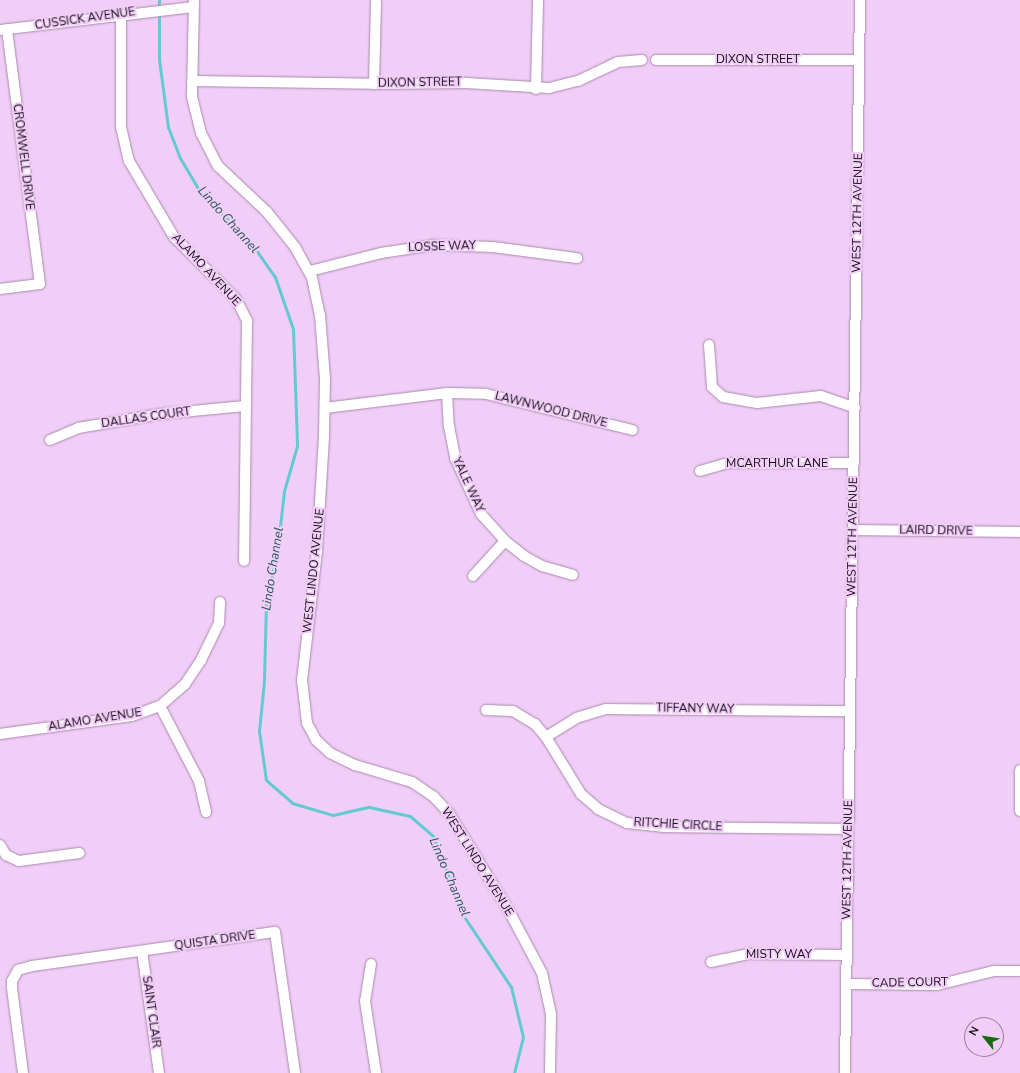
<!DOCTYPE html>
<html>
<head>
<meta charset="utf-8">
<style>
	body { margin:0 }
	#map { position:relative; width:1020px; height:1073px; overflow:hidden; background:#f1cef7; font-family:"Nunito Sans",sans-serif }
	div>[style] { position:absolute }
	.stream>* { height:3px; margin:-1.5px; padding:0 1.5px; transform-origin:1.5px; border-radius:1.5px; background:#64cad2 }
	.roads { filter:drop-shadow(0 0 1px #aa89af) drop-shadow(0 0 1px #aa89af) }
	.minor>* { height:10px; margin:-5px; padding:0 5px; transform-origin:5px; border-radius:5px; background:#fff }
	span { translate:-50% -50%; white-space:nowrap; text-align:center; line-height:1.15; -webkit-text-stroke:4px #f1cef7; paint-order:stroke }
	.street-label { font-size:12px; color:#160a18 }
	.water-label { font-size:13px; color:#2b595c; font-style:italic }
	.north { position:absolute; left:964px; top:1017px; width:40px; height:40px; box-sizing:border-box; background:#f1cef7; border:1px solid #99809e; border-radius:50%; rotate:300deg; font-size:11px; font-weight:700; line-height:16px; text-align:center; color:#160a18 }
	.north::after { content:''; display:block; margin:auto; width:14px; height:18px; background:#186a0e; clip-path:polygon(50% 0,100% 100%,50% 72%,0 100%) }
</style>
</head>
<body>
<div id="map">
	<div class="stream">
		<div style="left:159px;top:0;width:59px;rotate:90deg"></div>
		<div style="left:159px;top:59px;width:69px;rotate:82.5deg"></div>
		<div style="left:168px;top:127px;width:33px;rotate:69deg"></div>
		<div style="left:180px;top:158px;width:43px;rotate:59.3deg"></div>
		<div style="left:202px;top:195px;width:65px;rotate:43.8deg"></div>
		<div style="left:249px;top:240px;width:45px;rotate:54.9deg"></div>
		<div style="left:275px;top:277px;width:55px;rotate:70.9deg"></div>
		<div style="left:293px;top:329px;width:117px;rotate:88deg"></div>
		<div style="left:297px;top:446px;width:47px;rotate:106.1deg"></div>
		<div style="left:284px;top:491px;width:61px;rotate:96.5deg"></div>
		<div style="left:277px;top:552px;width:51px;rotate:102.4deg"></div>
		<div style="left:266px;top:602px;width:79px;rotate:91.5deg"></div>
		<div style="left:264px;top:681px;width:50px;rotate:95.7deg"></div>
		<div style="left:259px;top:731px;width:49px;rotate:81.9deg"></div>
		<div style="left:266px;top:780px;width:35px;rotate:41deg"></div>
		<div style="left:292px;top:803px;width:43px;rotate:16.3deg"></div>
		<div style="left:333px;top:815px;width:37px;rotate:-13deg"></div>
		<div style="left:369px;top:807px;width:42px;rotate:12.4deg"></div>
		<div style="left:410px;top:816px;width:30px;rotate:41deg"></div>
		<div style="left:433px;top:836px;width:85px;rotate:69.2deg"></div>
		<div style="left:463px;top:915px;width:87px;rotate:56.3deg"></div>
		<div style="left:511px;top:987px;width:51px;rotate:76.5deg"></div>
		<div style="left:523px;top:1037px;width:37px;rotate:104deg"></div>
	</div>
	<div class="roads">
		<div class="minor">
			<div style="left:194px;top:0;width:97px;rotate:91.2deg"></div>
			<div style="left:192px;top:97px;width:37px;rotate:76deg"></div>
			<div style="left:201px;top:133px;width:37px;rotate:63deg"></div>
			<div style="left:218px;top:166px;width:67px;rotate:43.2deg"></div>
			<div style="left:267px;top:212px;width:45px;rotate:51.3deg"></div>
			<div style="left:295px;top:247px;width:35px;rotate:61deg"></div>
			<div style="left:312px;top:278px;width:38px;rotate:78deg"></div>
			<div style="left:320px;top:315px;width:63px;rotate:85.5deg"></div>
			<div style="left:325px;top:378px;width:59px;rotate:91deg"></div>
			<div style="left:324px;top:437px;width:114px;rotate:93.5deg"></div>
			<div style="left:317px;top:551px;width:130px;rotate:96.6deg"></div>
			<div style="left:302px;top:680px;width:43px;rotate:83.4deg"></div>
			<div style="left:307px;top:723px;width:19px;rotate:62deg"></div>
			<div style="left:316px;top:740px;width:19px;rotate:43deg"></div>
			<div style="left:330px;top:753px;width:28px;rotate:26deg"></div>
			<div style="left:355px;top:765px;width:59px;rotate:16.6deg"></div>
			<div style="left:412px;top:782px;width:27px;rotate:34deg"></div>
			<div style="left:434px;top:797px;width:22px;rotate:47deg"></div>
			<div style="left:449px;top:813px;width:115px;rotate:58.5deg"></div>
			<div style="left:509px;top:911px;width:70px;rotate:62deg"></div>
			<div style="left:542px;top:973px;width:42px;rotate:77.6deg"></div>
			<div style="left:551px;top:1014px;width:59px;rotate:91deg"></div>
			<div style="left:121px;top:15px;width:112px;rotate:90deg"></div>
			<div style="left:121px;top:127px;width:35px;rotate:77deg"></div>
			<div style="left:129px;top:161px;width:88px;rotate:59.4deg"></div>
			<div style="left:174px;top:237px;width:88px;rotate:45deg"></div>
			<div style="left:236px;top:299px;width:25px;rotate:63deg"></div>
			<div style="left:247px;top:321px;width:240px;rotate:90.7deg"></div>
			<div style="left:0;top:30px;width:194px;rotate:-6.8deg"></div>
			<div style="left:656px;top:60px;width:203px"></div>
			<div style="left:192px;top:81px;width:182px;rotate:0.9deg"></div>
			<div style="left:374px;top:84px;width:92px;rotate:-0.6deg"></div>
			<div style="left:466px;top:83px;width:83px;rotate:3.4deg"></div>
			<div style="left:549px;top:88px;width:30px;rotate:-14deg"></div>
			<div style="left:578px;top:81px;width:44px;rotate:-25.4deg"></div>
			<div style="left:618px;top:62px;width:24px;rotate:-5deg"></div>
			<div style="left:374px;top:84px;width:82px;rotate:-88.6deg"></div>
			<div style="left:536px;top:89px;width:89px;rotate:-88.7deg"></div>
			<div style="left:310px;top:271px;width:73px;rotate:-14.2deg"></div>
			<div style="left:381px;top:253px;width:54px;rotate:-8.6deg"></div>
			<div style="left:434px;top:245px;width:59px;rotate:1.9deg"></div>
			<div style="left:493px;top:247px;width:85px;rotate:7.5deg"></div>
			<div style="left:0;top:289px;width:40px;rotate:-7.1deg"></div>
			<div style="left:40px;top:284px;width:257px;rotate:-97.4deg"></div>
			<div style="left:709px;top:345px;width:42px;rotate:85.9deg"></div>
			<div style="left:712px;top:387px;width:15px;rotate:42deg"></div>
			<div style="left:723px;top:397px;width:35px;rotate:10deg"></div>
			<div style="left:757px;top:403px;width:64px;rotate:-6.2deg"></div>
			<div style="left:821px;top:396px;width:36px;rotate:19deg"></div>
			<div style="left:447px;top:393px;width:33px;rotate:87deg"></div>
			<div style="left:449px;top:426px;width:33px;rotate:79deg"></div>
			<div style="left:455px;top:458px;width:62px;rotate:65.1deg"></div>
			<div style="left:481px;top:514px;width:36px;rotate:48deg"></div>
			<div style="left:505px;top:541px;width:24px;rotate:38deg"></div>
			<div style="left:524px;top:556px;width:21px;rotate:29deg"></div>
			<div style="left:542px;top:566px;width:32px;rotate:16deg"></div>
			<div style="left:325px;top:408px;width:123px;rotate:-7deg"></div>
			<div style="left:447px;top:393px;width:39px;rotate:1deg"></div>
			<div style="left:486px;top:394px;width:151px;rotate:13.8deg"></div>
			<div style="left:50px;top:440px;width:30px;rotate:-23deg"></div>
			<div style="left:78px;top:428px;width:84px;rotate:-9.6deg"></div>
			<div style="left:161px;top:414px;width:84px;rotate:-5.4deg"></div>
			<div style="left:700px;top:471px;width:29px;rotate:-16deg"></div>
			<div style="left:728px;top:463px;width:126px"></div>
			<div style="left:853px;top:530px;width:167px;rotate:0.7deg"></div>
			<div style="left:473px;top:576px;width:47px;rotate:-47.6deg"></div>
			<div style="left:160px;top:706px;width:85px;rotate:62.5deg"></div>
			<div style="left:199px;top:781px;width:32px;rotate:77deg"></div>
			<div style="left:486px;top:710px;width:27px;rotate:2deg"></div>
			<div style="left:513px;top:711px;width:26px;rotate:31deg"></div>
			<div style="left:535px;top:724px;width:17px;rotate:50deg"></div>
			<div style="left:546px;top:737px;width:67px;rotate:58.4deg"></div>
			<div style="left:581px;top:794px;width:23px;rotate:41deg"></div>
			<div style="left:598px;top:809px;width:32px;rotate:26deg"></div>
			<div style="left:627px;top:823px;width:36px;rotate:6deg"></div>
			<div style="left:663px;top:827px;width:185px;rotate:0.6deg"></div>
			<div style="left:0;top:734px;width:133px;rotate:-7.8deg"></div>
			<div style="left:132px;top:716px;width:30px;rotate:-20deg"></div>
			<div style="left:160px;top:706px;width:33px;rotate:-41deg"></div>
			<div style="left:185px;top:684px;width:29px;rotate:-56deg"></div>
			<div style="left:201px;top:660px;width:41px;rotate:-64.1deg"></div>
			<div style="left:219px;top:623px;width:21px;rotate:-87deg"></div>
			<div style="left:546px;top:737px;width:36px;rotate:-32deg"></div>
			<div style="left:576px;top:718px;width:31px;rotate:-17deg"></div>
			<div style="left:606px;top:709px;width:244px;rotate:0.5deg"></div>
			<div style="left:1020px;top:770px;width:41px;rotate:90deg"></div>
			<div style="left:0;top:845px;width:12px;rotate:59deg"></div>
			<div style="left:6px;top:855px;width:14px;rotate:25deg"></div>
			<div style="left:19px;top:861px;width:61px;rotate:-7.6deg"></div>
			<div style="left:142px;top:951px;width:123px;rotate:82.1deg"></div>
			<div style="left:711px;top:962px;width:39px;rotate:-12deg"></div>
			<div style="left:749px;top:954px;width:98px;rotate:0.6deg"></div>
			<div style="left:371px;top:964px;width:37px;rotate:99deg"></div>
			<div style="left:365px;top:1001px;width:73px;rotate:81.3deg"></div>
			<div style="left:847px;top:984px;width:90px;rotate:0.6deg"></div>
			<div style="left:937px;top:985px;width:59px;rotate:-13.8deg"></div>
			<div style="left:994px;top:971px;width:26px"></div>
			<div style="left:23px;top:1073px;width:86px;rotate:-97.4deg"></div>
			<div style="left:12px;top:988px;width:7px;rotate:-90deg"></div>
			<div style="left:12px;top:981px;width:13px;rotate:-61deg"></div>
			<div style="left:18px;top:970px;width:15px;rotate:-16deg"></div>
			<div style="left:32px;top:966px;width:245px;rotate:-8deg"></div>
			<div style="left:275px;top:932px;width:142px;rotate:81.9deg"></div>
			<div style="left:845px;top:1073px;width:1073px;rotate:-89.2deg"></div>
		</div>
	</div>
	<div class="street-label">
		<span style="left:85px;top:19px;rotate:-8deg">CUSSICK AVENUE</span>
		<span style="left:758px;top:60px">DIXON STREET</span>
		<span style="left:420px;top:83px;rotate:-1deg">DIXON STREET</span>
		<span style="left:23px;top:157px;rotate:83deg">CROMWELL DRIVE</span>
		<span style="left:858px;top:213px;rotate:-89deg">WEST 12TH AVENUE</span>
		<span style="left:442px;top:247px;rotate:-2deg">LOSSE WAY</span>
		<span style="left:206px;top:270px;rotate:47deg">ALAMO AVENUE</span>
		<span style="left:551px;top:410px;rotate:14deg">LAWNWOOD DRIVE</span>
		<span style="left:146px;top:418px;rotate:-8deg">DALLAS COURT</span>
		<span style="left:777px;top:464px">MCARTHUR LANE</span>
		<span style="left:468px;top:485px;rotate:65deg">YALE WAY</span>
		<span style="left:936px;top:531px;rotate:1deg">LAIRD DRIVE</span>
		<span style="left:853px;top:537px;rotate:-89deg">WEST 12TH AVENUE</span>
		<span style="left:314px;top:571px;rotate:-84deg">WEST LINDO AVENUE</span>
		<span style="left:695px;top:709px;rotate:1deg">TIFFANY WAY</span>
		<span style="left:95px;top:720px;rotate:-9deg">ALAMO AVENUE</span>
		<span style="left:678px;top:825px;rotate:3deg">RITCHIE CIRCLE</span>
		<span style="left:848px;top:860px;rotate:-89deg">WEST 12TH AVENUE</span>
		<span style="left:477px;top:862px;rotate:58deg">WEST LINDO AVENUE</span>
		<span style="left:215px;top:941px;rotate:-8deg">QUISTA DRIVE</span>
		<span style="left:779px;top:955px">MISTY WAY</span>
		<span style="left:910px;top:983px;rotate:-1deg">CADE COURT</span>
		<span style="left:151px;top:1012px;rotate:82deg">SAINT CLAIR</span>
	</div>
	<div class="water-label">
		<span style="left:228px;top:220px;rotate:48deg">Lindo Channel</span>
		<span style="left:273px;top:569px;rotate:-81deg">Lindo Channel</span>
		<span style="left:449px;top:877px;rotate:67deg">Lindo Channel</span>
	</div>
	<div class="north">N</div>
</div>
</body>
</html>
